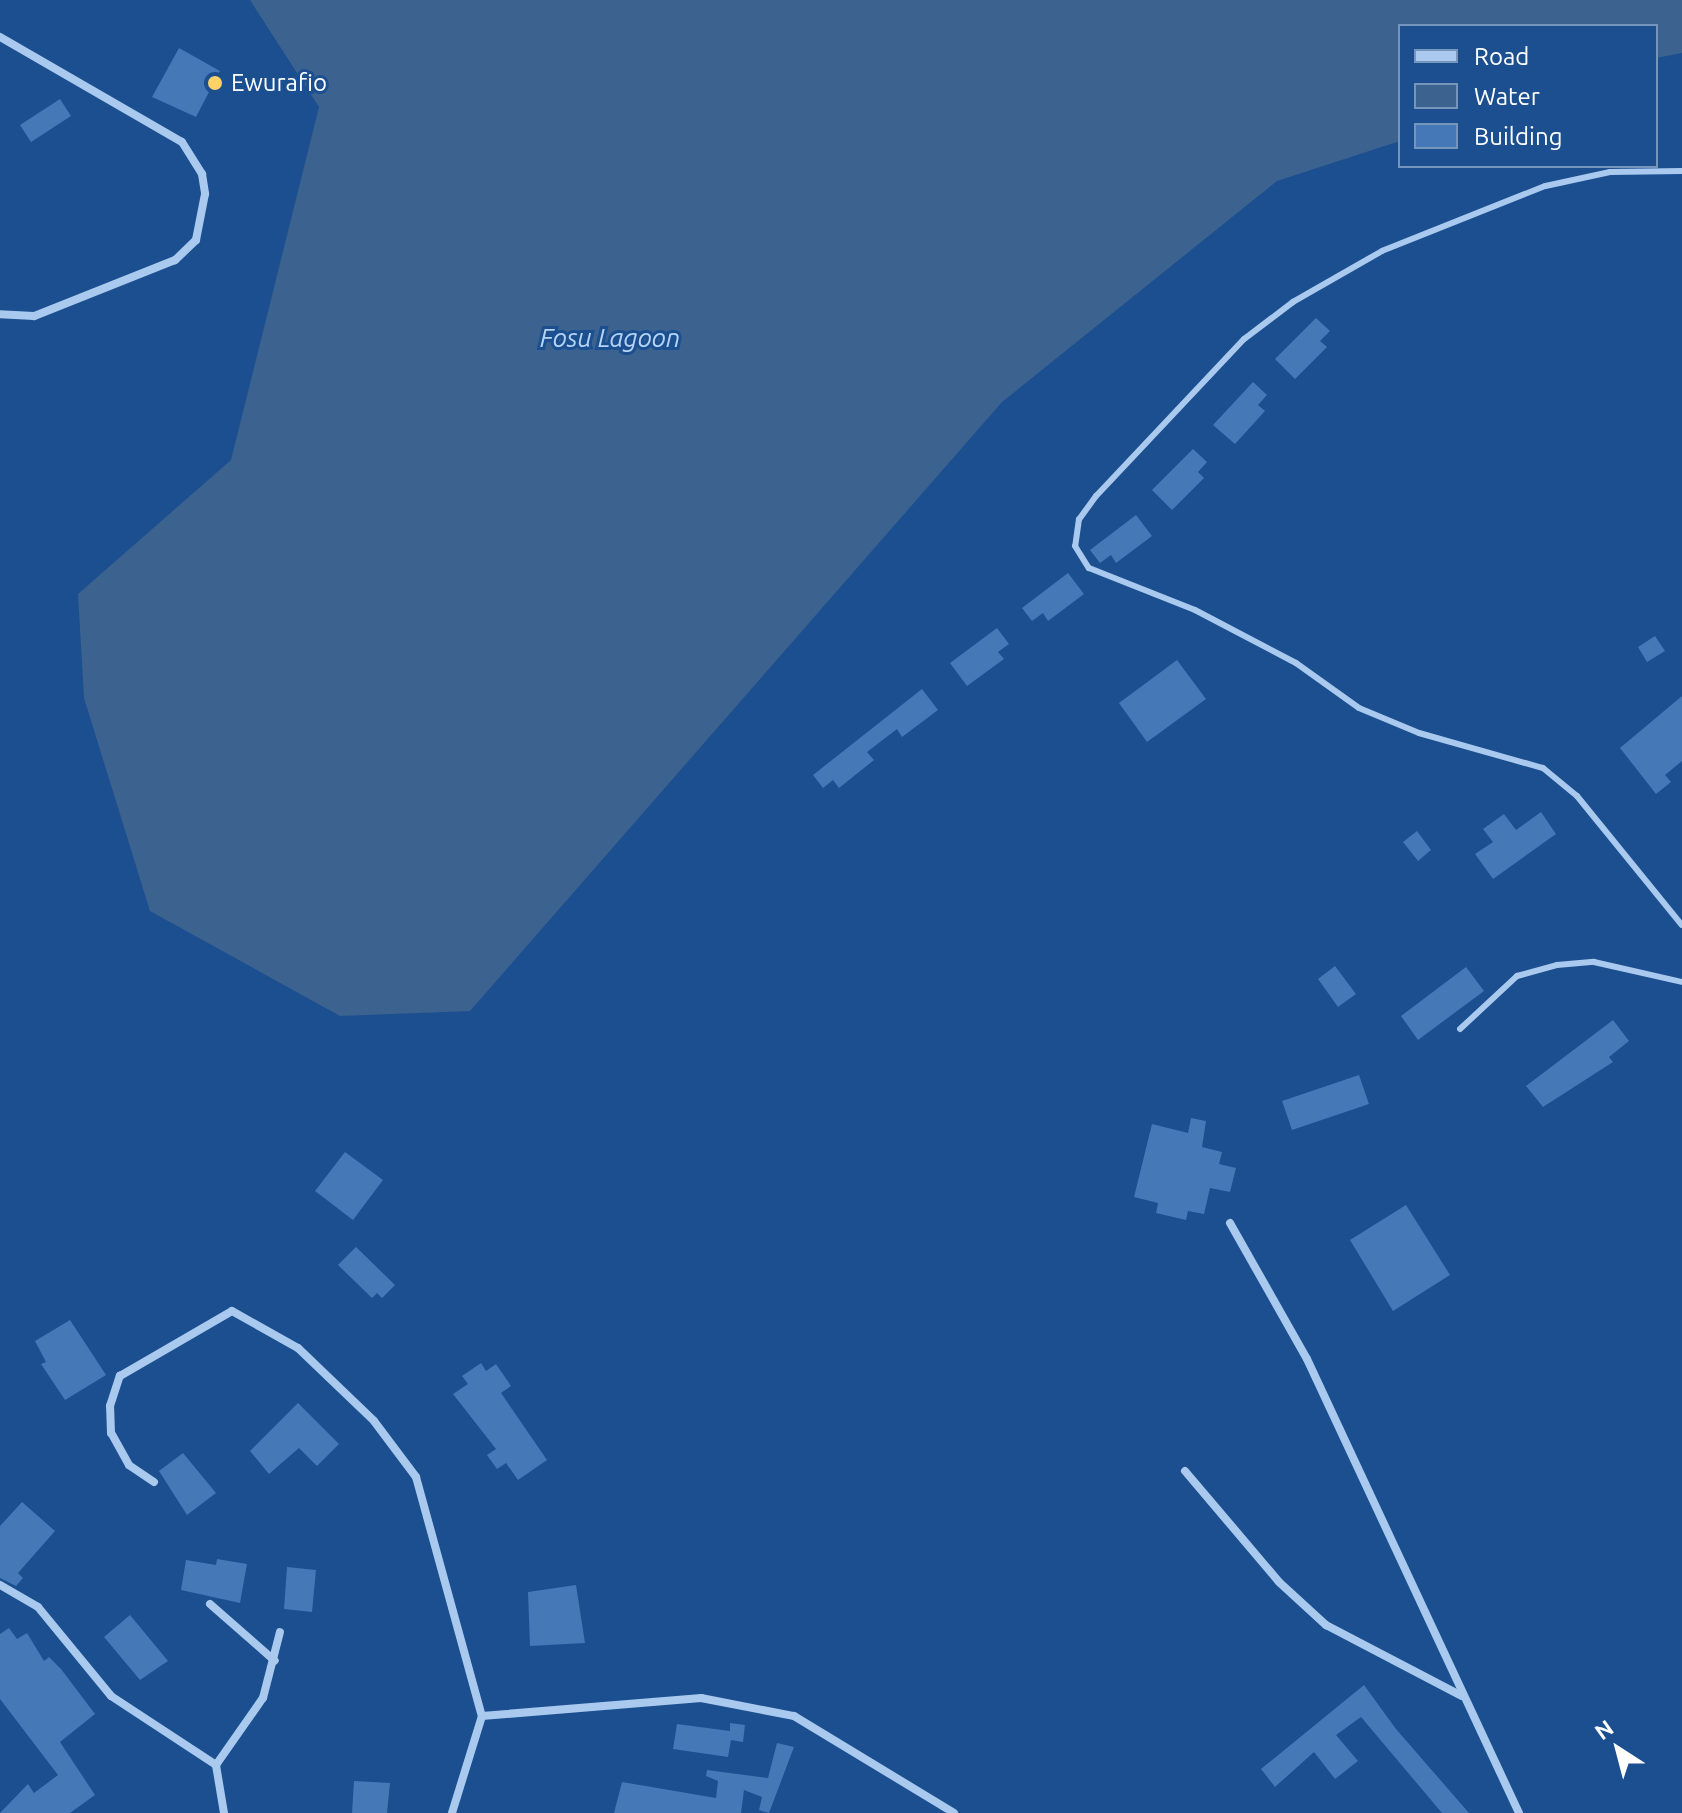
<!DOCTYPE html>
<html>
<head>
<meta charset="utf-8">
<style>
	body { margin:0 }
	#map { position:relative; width:1682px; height:1813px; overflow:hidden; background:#1b4f8f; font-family:Ubuntu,sans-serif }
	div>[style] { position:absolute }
	.water>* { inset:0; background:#3c6290 }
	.building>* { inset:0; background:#4478b7 }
	.lane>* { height:6px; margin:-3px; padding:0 3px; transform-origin:3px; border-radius:3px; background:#a9c9ee }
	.street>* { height:8px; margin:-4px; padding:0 4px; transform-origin:4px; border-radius:4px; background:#a9c9ee }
	.dots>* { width:22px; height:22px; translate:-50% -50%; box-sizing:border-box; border:4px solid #1b4f8f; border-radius:50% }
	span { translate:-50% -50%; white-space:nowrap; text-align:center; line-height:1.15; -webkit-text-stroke:6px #1b4f8f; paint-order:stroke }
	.poi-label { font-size:24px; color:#fff }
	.left { translate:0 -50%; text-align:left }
	.water-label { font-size:26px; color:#b5d3f5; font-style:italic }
	.legend { position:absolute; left:1398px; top:24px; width:260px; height:144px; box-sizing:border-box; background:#1b4f8f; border:2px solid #7695bc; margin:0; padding:10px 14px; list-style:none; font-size:24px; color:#fff }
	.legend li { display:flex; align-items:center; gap:16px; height:40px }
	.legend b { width:40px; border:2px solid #7695bc }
	.north { position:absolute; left:1578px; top:1709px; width:80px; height:80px; -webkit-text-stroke:6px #1b4f8f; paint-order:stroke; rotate:324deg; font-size:22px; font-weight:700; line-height:32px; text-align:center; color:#fff }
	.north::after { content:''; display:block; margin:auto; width:28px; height:36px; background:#fff; clip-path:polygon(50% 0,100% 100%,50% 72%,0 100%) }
</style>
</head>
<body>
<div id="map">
	<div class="water">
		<div style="clip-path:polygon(250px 0,1682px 0,1682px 53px,1656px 58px,1656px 26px,1400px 26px,1400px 141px,1277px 181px,1002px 402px,470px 1011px,340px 1016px,150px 911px,84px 698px,78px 594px,231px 460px,319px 107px)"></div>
	</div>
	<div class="building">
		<div style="clip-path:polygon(179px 48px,220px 71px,196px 117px,152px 97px)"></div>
		<div style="clip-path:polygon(60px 99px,71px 116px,31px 142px,20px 125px)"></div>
		<div style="clip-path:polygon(1316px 318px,1330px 331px,1320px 341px,1327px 347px,1295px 379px,1275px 359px)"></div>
		<div style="clip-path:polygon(1253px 382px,1267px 395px,1258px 405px,1265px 411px,1235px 444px,1213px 425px)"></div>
		<div style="clip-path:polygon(1193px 449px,1207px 462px,1198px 472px,1204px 478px,1172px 510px,1152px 490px)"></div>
		<div style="clip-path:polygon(1136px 515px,1152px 536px,1116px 563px,1111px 555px,1100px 563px,1090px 550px)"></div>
		<div style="clip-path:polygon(1068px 573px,1084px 594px,1048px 621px,1043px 613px,1032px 621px,1022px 608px)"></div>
		<div style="clip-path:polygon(997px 628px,1009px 644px,998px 652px,1004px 659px,967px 686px,950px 663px)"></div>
		<div style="clip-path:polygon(1655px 636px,1665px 651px,1647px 662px,1638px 647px)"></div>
		<div style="clip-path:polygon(1177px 660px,1206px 699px,1147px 742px,1119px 703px)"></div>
		<div style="clip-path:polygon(922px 689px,938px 710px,902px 737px,897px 729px,867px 752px,874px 760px,839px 788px,833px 780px,823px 788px,813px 775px)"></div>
		<div style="clip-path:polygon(1682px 696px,1682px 761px,1665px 775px,1671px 782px,1656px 794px,1620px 748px)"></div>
		<div style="clip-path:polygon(1541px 812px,1556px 834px,1493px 879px,1475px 854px,1493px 842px,1483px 829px,1504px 814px,1516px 830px)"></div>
		<div style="clip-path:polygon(1417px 831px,1431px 850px,1418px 861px,1403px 842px)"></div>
		<div style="clip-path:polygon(1335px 966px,1356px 994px,1338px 1007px,1318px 979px)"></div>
		<div style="clip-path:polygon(1466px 967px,1484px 991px,1418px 1040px,1401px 1016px)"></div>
		<div style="clip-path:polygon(1613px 1020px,1629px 1041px,1609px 1057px,1613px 1062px,1543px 1107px,1526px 1086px)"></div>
		<div style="clip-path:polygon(1359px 1075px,1369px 1104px,1292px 1130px,1282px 1101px)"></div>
		<div style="clip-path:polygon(1191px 1118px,1206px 1121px,1202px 1147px,1222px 1152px,1219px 1164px,1236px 1168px,1230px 1192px,1210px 1188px,1204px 1214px,1188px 1211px,1186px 1220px,1156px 1213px,1158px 1203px,1134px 1197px,1152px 1124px,1188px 1133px)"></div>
		<div style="clip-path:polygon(345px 1152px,383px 1180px,353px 1220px,315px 1191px)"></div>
		<div style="clip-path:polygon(1406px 1205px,1450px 1275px,1393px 1311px,1350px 1240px)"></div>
		<div style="clip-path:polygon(356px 1247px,395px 1285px,382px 1298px,377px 1293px,372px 1298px,338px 1265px)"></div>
		<div style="clip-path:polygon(70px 1320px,106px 1375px,65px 1400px,41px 1364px,46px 1362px,35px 1341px)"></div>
		<div style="clip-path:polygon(481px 1363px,486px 1371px,496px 1364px,511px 1386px,501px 1393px,547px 1460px,518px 1480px,506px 1463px,497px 1469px,487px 1455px,496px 1449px,453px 1394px,468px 1384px,462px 1376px)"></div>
		<div style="clip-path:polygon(298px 1403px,339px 1444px,317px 1466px,299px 1448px,269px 1474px,250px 1451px)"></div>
		<div style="clip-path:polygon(183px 1453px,216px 1493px,187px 1515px,159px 1471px)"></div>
		<div style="clip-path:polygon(22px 1502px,55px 1531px,18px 1573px,23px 1578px,16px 1586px,0 1578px,0 1526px)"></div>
		<div style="clip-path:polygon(217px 1559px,247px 1564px,240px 1603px,181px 1590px,186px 1560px,216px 1565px)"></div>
		<div style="clip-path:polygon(287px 1567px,316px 1570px,312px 1612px,284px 1609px)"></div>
		<div style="clip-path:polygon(576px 1585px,585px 1643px,530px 1646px,528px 1592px)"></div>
		<div style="clip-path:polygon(130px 1615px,168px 1661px,140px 1680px,104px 1637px)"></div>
		<div style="clip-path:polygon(9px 1628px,17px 1639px,27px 1633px,44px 1661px,49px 1657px,61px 1669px,95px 1714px,60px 1742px,95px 1795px,70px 1813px,0 1813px,28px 1784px,34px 1793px,58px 1775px,0 1699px,0 1634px)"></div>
		<div style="clip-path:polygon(1364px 1685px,1396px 1729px,1469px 1813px,1442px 1813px,1361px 1717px,1336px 1735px,1358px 1761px,1335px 1779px,1314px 1752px,1275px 1787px,1261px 1769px)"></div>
		<div style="clip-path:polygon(730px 1723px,745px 1725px,743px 1742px,731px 1740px,728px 1757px,673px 1749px,677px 1724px,730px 1731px)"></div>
		<div style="clip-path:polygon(777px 1743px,794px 1747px,769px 1813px,759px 1810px,762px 1797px,744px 1790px,741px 1813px,614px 1813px,622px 1782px,716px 1798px,718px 1781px,706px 1776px,707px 1770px,768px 1778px)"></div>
		<div style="clip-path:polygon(354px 1781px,390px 1783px,387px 1813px,352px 1813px)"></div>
	</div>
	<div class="lane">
		<div style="left:1682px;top:171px;width:72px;rotate:179.2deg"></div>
		<div style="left:1610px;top:172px;width:66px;rotate:167.8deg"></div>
		<div style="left:1545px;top:186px;width:175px;rotate:158.3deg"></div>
		<div style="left:1382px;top:251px;width:103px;rotate:150.2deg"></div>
		<div style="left:1293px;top:302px;width:61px;rotate:142.9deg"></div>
		<div style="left:1244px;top:339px;width:216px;rotate:133.3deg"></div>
		<div style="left:1096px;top:496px;width:29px;rotate:126deg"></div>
		<div style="left:1079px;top:519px;width:27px;rotate:98deg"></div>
		<div style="left:1075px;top:546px;width:26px;rotate:58deg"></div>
		<div style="left:1089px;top:568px;width:114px;rotate:21.6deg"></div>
		<div style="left:1195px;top:610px;width:114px;rotate:27.7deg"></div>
		<div style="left:1296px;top:663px;width:77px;rotate:35.5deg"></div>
		<div style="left:1359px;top:708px;width:65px;rotate:22.6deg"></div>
		<div style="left:1419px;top:733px;width:129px;rotate:15.8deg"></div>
		<div style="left:1543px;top:768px;width:44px;rotate:39.5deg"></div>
		<div style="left:1577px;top:796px;width:166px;rotate:50.9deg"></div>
		<div style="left:1460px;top:1029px;width:78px;rotate:-42.9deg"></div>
		<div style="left:1517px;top:976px;width:41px;rotate:-15.4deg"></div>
		<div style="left:1557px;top:965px;width:37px;rotate:-5deg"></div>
		<div style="left:1594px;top:962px;width:90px;rotate:12.8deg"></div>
	</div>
	<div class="street">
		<div style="left:0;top:37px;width:210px;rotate:30deg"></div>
		<div style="left:182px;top:142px;width:38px;rotate:58deg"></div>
		<div style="left:202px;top:174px;width:20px;rotate:81deg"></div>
		<div style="left:205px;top:194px;width:47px;rotate:101.1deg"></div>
		<div style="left:196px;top:240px;width:29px;rotate:136deg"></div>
		<div style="left:175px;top:260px;width:152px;rotate:158.3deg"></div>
		<div style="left:34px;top:316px;width:34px;rotate:-177deg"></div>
		<div style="left:1230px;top:1223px;width:156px;rotate:60.5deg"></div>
		<div style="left:1307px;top:1359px;width:501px;rotate:64.97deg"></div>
		<div style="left:1185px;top:1471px;width:145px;rotate:49.7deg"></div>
		<div style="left:1279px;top:1582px;width:64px;rotate:42.5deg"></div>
		<div style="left:1326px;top:1625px;width:153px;rotate:27.6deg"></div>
		<div style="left:154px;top:1482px;width:30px;rotate:-146deg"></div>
		<div style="left:129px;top:1465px;width:37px;rotate:-119deg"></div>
		<div style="left:111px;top:1433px;width:27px;rotate:-92deg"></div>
		<div style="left:110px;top:1406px;width:32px;rotate:-72deg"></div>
		<div style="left:120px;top:1376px;width:129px;rotate:-30.1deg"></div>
		<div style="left:232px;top:1311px;width:76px;rotate:29.3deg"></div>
		<div style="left:298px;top:1348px;width:105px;rotate:43.8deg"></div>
		<div style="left:374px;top:1421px;width:70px;rotate:53.1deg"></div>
		<div style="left:416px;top:1477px;width:248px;rotate:74.6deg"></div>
		<div style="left:482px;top:1716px;width:102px;rotate:107.2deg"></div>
		<div style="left:0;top:1585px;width:44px;rotate:30.1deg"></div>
		<div style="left:38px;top:1607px;width:115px;rotate:50.6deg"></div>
		<div style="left:111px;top:1696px;width:126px;rotate:33.3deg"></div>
		<div style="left:210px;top:1604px;width:86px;rotate:41.2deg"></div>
		<div style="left:482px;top:1716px;width:220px;rotate:-4.7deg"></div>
		<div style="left:701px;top:1698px;width:95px;rotate:11deg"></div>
		<div style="left:794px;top:1716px;width:187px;rotate:31.2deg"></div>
		<div style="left:224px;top:1813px;width:49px;rotate:-99.5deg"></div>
		<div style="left:216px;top:1765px;width:82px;rotate:-55deg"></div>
		<div style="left:263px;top:1698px;width:68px;rotate:-75.6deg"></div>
	</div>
	<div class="dots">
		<div style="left:215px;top:83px;background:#ffd166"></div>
	</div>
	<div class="poi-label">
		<span class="left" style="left:231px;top:83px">Ewurafio</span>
	</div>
	<div class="water-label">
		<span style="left:610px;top:338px">Fosu Lagoon</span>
	</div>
	<ul class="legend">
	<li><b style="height:10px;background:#a9c9ee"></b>Road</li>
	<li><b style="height:22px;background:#3c6290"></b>Water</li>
	<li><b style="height:22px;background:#4478b7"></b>Building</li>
	</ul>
	<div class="north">N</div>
</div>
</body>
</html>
